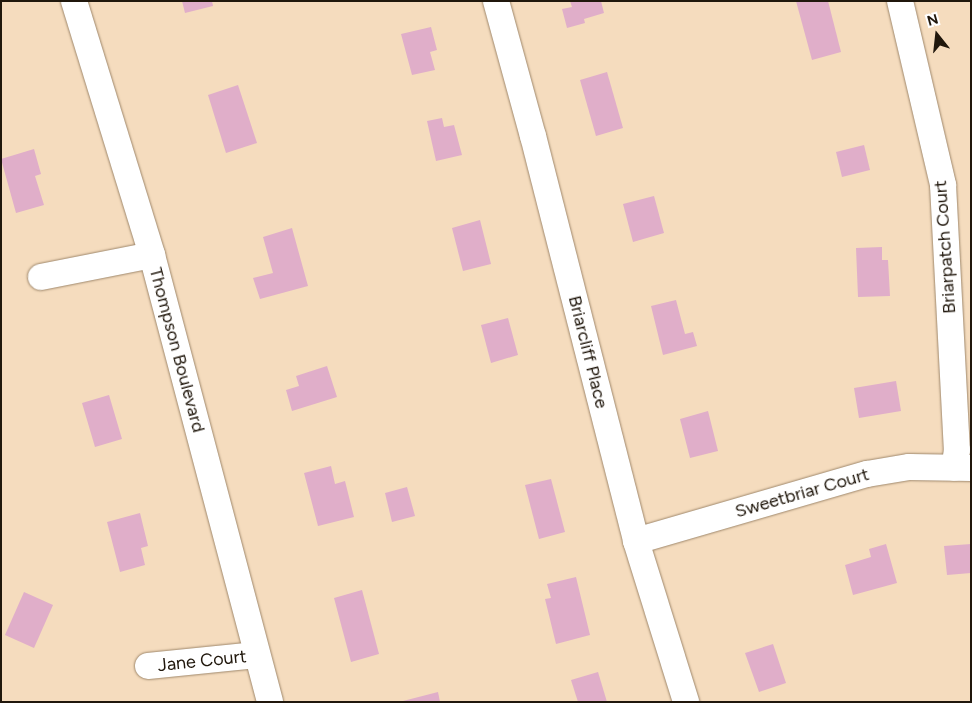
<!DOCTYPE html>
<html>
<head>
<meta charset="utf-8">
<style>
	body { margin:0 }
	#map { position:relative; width:972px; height:703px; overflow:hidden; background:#f5dcbe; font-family:Figtree,sans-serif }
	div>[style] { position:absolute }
	.building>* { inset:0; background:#e0aec9 }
	.roads { filter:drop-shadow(0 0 1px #9f886c) drop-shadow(0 0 1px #9f886c) }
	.minor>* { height:26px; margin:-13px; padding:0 13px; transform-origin:13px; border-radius:13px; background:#fff }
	span { translate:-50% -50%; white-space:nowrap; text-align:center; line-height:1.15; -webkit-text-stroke:4px #fff; paint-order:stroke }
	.street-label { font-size:18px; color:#20170c }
	.frame { position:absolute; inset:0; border:2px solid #20170c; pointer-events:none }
	.north { position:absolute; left:912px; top:10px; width:50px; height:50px; -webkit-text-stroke:4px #fff; paint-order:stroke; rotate:344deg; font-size:14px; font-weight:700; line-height:20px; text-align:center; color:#20170c }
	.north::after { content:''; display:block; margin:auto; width:18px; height:22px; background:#20170c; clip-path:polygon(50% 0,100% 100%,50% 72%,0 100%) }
</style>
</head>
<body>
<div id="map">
	<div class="building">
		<div style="clip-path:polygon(182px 1px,212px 1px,213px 6px,185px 13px)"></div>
		<div style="clip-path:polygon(570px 1px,601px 1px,604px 13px,584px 19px,585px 23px,567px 28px,562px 9px,572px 7px)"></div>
		<div style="clip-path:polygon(796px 1px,828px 1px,841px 52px,812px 60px)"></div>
		<div style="clip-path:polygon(431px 27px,437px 50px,430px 52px,435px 70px,412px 75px,401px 34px)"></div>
		<div style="clip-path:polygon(607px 72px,623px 128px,596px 136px,580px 80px)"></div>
		<div style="clip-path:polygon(238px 85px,257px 143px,226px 153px,208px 95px)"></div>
		<div style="clip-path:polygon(442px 118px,444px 127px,454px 125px,462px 155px,436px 161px,427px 121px)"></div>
		<div style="clip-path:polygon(864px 145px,870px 170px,842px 177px,836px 152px)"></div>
		<div style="clip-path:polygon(34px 149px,41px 174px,35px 176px,44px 205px,16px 213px,1px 159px)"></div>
		<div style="clip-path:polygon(654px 196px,664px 233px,633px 242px,623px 204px)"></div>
		<div style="clip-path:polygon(480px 220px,491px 264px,463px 271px,452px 228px)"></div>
		<div style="clip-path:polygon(292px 228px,308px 286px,260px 299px,253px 278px,273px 273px,263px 237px)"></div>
		<div style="clip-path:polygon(882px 247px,882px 260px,888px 260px,890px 296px,858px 297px,856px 248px)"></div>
		<div style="clip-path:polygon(676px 300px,685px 334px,693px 332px,697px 346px,663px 355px,651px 306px)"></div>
		<div style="clip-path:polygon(508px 318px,518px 355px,491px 363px,481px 325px)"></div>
		<div style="clip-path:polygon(327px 366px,337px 397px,292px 411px,286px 390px,299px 386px,296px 376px)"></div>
		<div style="clip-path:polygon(896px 381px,901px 411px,859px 418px,854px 388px)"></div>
		<div style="clip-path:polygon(109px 395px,122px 439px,95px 447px,82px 403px)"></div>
		<div style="clip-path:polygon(708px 411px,718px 451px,690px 458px,680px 419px)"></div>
		<div style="clip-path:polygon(331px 466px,335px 484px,345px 481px,354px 517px,318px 526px,304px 473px)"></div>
		<div style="clip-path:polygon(551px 479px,565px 532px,539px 539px,525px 485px)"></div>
		<div style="clip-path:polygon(407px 487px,415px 516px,392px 522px,385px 493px)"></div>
		<div style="clip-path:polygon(140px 513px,148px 546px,141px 548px,145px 565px,120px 572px,107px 522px)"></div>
		<div style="clip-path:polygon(886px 544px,897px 583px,853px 595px,845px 565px,871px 557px,869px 549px)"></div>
		<div style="clip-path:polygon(971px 544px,971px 573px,947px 575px,944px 546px)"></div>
		<div style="clip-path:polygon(576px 577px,590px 635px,556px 644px,545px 599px,551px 598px,547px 584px)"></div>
		<div style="clip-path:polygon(362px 590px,379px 654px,351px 662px,334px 598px)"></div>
		<div style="clip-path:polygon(24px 592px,53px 605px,34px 648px,5px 635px)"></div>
		<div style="clip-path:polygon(773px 644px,786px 683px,759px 692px,745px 653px)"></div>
		<div style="clip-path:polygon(598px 672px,607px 702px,578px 702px,571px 680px)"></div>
		<div style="clip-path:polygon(438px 692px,440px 702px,403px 702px,403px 701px)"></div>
	</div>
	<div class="roads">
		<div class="minor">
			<div style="left:74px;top:1px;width:266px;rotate:72.9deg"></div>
			<div style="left:152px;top:255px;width:462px;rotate:75.2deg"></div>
			<div style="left:496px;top:1px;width:140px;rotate:74.7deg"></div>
			<div style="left:533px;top:136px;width:418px;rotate:75.7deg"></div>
			<div style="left:636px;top:541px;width:169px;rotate:72.7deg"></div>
			<div style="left:900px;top:1px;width:189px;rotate:76.8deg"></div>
			<div style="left:943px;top:185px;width:265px;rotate:87deg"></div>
			<div style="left:957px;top:450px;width:18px;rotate:99deg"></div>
			<div style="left:41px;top:277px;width:113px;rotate:-11.2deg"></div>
			<div style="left:636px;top:541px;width:241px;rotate:-16.2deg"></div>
			<div style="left:867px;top:474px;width:43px;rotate:-9.5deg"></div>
			<div style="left:909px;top:467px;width:62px;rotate:0.9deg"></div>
			<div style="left:148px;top:666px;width:109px;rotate:-5.8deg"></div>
		</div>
	</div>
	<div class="street-label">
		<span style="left:945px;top:247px;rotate:-94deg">Briarpatch Court</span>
		<span style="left:177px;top:350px;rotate:75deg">Thompson Boulevard</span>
		<span style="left:588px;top:352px;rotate:76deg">Briarcliff Place</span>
		<span style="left:802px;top:493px;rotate:-16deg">Sweetbriar Court</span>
		<span style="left:202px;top:661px;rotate:-6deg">Jane Court</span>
	</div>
	<div class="frame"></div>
	<div class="north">N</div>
</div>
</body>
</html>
